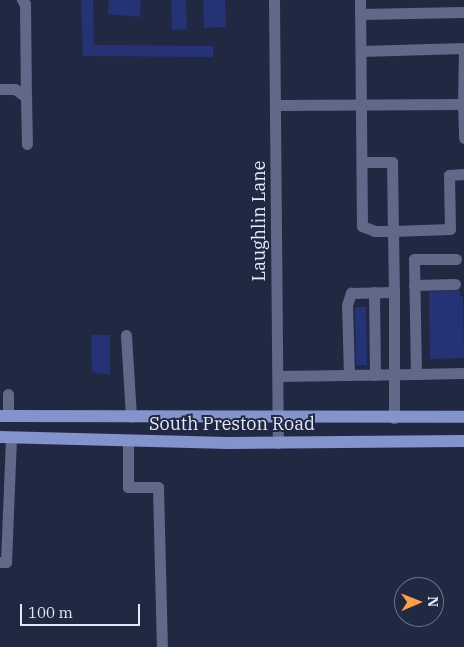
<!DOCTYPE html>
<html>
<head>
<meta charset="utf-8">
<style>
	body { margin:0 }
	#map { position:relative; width:464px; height:647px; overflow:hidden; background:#212842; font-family:"IBM Plex Serif",serif }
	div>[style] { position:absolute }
	.building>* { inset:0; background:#263276 }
	.minor>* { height:11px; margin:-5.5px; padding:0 5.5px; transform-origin:5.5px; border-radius:5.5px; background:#606988 }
	.major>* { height:12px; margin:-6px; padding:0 6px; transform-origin:6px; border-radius:6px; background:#8393cc }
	span { translate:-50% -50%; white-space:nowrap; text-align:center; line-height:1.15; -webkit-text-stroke:4px #212842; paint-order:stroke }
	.street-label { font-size:18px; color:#e3e9fa }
	.north { position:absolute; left:394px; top:577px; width:50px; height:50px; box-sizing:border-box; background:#212842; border:1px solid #6f758c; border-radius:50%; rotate:89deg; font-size:14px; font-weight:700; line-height:20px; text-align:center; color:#e3e9fa }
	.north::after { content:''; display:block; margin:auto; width:18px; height:22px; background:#f8a04b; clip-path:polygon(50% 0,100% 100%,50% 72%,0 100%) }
	.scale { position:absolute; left:20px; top:604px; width:120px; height:22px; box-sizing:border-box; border:2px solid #e3e9fa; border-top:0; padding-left:6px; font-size:15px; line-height:18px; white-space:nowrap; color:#e3e9fa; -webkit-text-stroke:4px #212842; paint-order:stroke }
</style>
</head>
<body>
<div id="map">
	<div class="building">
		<div style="clip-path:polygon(81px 0,93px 0,94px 45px,213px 46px,213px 57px,83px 56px)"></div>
		<div style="clip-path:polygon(109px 0,141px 0,140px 17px,108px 14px)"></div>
		<div style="clip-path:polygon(171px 0,186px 0,187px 29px,172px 30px)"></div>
		<div style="clip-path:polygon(203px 0,225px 0,226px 27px,204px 28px)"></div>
		<div style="clip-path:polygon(460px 290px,460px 296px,463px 296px,464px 358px,430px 359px,429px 292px)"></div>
		<div style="clip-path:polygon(355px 307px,366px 307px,367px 365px,356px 365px)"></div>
		<div style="clip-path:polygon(91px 335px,110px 335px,110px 375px,92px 372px)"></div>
	</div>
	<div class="minor">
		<div style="left:22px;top:0;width:5px;rotate:53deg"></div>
		<div style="left:25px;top:4px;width:93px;rotate:89.4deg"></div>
		<div style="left:274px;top:0;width:443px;rotate:89.5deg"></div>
		<div style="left:360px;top:0;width:226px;rotate:89.5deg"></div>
		<div style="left:362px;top:226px;width:14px;rotate:21deg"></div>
		<div style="left:375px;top:231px;width:18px"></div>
		<div style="left:393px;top:231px;width:61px;rotate:89.1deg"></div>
		<div style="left:360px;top:14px;width:104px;rotate:-1.1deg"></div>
		<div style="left:361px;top:51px;width:103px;rotate:-1.7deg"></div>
		<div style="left:0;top:89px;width:15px"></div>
		<div style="left:15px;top:89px;width:14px;rotate:36deg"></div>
		<div style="left:26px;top:97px;width:47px;rotate:88.8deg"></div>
		<div style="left:463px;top:104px;width:34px;rotate:88deg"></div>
		<div style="left:275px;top:105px;width:188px;rotate:-0.3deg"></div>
		<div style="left:463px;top:104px;width:54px;rotate:-88.9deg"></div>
		<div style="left:362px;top:162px;width:30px"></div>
		<div style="left:392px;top:162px;width:69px;rotate:89.2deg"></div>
		<div style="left:393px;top:231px;width:57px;rotate:-2deg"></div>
		<div style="left:450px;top:229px;width:54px;rotate:-91.1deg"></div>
		<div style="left:449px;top:175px;width:15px;rotate:-4deg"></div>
		<div style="left:456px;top:259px;width:42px;rotate:180deg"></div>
		<div style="left:414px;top:259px;width:115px;rotate:89deg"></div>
		<div style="left:416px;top:374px;width:47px;rotate:-1.2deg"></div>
		<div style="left:414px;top:285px;width:41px;rotate:-1.4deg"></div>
		<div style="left:374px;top:292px;width:83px;rotate:89.3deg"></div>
		<div style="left:126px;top:335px;width:82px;rotate:86.5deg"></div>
		<div style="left:349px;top:375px;width:70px;rotate:-91.6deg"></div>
		<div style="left:347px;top:305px;width:13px;rotate:-72deg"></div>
		<div style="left:351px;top:293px;width:43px;rotate:-1.3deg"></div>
		<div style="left:394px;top:292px;width:126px;rotate:90deg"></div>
		<div style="left:278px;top:376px;width:138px;rotate:-0.8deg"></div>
		<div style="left:8px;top:416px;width:22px;rotate:-90deg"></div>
		<div style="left:128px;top:441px;width:46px;rotate:90deg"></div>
		<div style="left:128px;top:487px;width:30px"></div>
		<div style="left:158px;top:487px;width:160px;rotate:88.6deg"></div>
		<div style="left:0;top:562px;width:6px"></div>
		<div style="left:6px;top:562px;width:125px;rotate:-87.7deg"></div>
	</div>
	<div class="major">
		<div style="left:0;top:416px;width:464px;rotate:0.1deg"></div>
		<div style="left:0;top:437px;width:228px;rotate:1.5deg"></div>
		<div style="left:228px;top:443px;width:236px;rotate:-0.5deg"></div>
	</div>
	<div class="street-label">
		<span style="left:259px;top:221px;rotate:-90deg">Laughlin Lane</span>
		<span style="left:232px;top:424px">South Preston Road</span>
	</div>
	<div class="north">N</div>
	<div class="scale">100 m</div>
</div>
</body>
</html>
